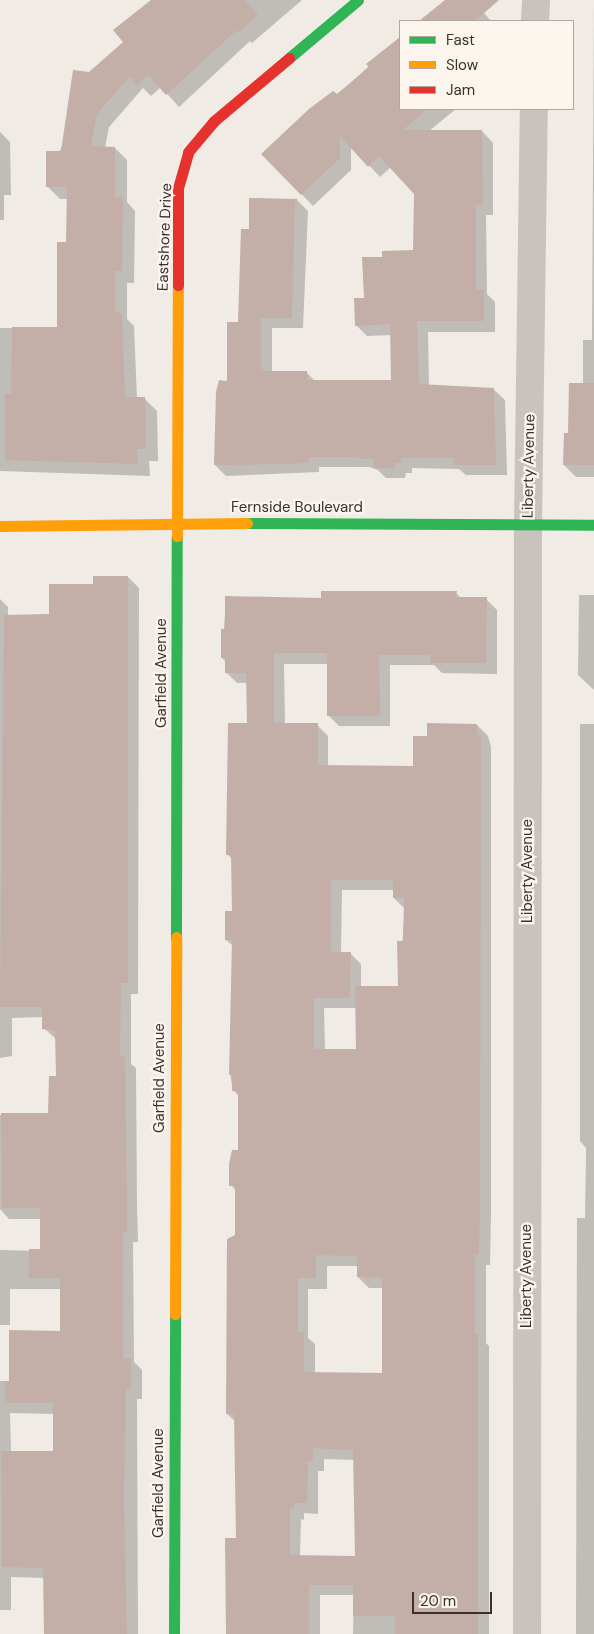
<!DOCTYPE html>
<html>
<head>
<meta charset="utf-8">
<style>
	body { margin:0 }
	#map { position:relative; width:594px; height:1634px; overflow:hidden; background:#f0ebe5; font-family:"DM Sans",sans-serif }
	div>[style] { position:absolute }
	.shadow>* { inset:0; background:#0003 }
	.building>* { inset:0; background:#c3afa7 }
	.street>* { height:28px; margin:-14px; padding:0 14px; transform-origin:14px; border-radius:14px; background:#c9c3be }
	.fast>* { height:11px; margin:-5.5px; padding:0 5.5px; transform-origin:5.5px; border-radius:5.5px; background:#30b455 }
	.slow>* { height:11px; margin:-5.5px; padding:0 5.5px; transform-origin:5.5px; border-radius:5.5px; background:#ff9f0a }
	.jam>* { height:11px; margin:-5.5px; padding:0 5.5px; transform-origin:5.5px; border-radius:5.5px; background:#e5322d }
	span { translate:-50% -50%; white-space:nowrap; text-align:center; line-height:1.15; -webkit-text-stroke:4.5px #fbf5ee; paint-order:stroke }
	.street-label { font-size:15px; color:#3b302b }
	.legend { position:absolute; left:399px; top:20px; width:175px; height:90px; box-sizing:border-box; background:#fbf5ee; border:1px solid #aea6a0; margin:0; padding:6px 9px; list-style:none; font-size:15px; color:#3b302b }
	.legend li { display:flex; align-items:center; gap:10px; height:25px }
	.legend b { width:25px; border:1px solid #aea6a0 }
	.scale { position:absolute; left:412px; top:1592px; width:80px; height:22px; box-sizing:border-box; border:2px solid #3b302b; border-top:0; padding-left:6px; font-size:15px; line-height:18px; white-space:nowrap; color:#3b302b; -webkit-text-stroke:4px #fbf5ee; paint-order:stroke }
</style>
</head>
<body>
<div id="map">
	<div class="shadow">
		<div style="clip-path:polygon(152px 0,302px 0,252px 43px,250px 41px,179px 107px,161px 87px,151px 96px,143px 88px,109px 127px,105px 148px,115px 148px,127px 160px,127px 202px,135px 211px,134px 283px,127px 283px,127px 319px,134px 326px,137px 399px,145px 399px,157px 411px,158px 461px,149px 461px,150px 476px,0 471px,0 328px,58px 328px,68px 243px,68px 199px,60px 199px,47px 186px,89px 73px,125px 42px)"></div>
		<div style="clip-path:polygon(446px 0,473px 0,491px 21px,420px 21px)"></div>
		<div style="clip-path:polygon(594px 0,594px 477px,576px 477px,564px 465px,583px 384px,583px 340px,592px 340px)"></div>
		<div style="clip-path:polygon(400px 37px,400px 109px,456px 109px,429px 131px,482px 131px,493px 143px,493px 215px,486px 215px,487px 294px,495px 302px,495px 332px,428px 332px,429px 386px,493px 389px,505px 400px,507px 475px,466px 475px,459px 469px,412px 468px,412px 473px,406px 473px,405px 478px,386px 478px,378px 470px,369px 467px,319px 467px,319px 472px,226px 476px,215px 465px,239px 323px,250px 231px,251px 200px,297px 200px,308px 211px,303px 328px,272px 328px,272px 373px,307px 373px,315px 381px,392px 382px,392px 335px,367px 336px,356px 325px,384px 258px,415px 251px,415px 194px,391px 167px,380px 177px,351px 146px,351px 170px,313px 206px,263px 154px,337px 96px)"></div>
		<div style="clip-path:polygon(0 132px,10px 142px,11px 195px,4px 195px,4px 220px,0 220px)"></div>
		<div style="clip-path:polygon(evenodd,128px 577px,139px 588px,138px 994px,131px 994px,131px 1064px,136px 1068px,137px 1206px,138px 1242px,133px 1242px,134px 1362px,142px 1370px,142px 1399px,137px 1399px,138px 1634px,46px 1634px,45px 1578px,11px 1577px,11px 1610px,0 1610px,0 1381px,11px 1381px,61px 1332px,61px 1289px,10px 1289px,10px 1325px,0 1325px,0 1250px,41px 1251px,41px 1219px,9px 1219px,0 1209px,0 1115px,50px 1115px,57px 1077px,57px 1040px,44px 1028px,44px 1017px,12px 1018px,12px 1056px,0 1058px,0 599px,8px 607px,8px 616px,51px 616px,94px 586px,128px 577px,10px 1413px,54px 1414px,54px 1452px,11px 1452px,10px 1413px)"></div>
		<div style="clip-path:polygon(evenodd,456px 593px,462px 599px,486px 599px,497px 610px,497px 674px,442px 673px,434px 665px,390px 665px,390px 726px,339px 726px,328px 715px,328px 664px,284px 664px,285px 725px,317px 725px,328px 736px,328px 767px,415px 767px,428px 738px,477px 725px,488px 736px,491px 747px,491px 1216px,490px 1265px,486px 1265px,486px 1343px,489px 1346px,489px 1634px,353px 1634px,354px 1595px,320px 1595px,320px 1634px,226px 1634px,237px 1540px,236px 1422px,227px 1414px,236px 1236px,236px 1191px,231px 1185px,239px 1152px,239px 1096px,233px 1090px,230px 1074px,233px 946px,226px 940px,233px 912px,232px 859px,227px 854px,248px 724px,248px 683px,237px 683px,226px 672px,226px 662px,222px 658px,226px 598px,323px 599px,456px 593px,342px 890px,394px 890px,394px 898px,405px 909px,399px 987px,361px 987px,361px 964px,350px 953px,341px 953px,342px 890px,456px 593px,324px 1008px,356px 1008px,357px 1050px,325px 1050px,324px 1008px,456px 593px,327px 1266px,358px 1266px,358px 1277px,369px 1288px,383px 1288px,383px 1374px,315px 1373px,315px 1344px,308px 1338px,308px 1289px,327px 1289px,327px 1266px,456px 593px,324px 1459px,355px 1460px,356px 1557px,300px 1556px,301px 1519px,304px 1520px,304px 1513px,318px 1514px,318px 1471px,324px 1471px,324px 1459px)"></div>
		<div style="clip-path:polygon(579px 595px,594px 595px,594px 690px,578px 675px)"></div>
		<div style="clip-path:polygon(580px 724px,594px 724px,594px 1634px,576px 1634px,577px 1218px,585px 1218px,586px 1155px,586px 1148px,580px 1141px)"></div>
	</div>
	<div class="building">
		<div style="clip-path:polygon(151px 0,244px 0,258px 15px,239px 32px,237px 30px,166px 95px,148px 75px,137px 85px,130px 76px,97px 114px,91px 146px,115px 147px,115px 197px,123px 197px,122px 271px,115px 271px,115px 312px,122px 313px,125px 397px,145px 397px,146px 449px,137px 449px,138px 464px,5px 460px,5px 394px,11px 394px,12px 327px,57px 327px,57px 242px,66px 242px,67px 187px,46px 187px,46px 151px,61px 151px,73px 70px,89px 72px,123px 42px,113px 30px)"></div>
		<div style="clip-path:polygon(445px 0,499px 0,475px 21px,419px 21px)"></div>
		<div style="clip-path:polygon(400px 37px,400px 109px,427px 109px,403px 130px,482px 130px,483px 205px,476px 205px,476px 290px,484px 290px,484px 321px,417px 321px,419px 384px,494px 388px,496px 465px,454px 465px,454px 458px,401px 458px,401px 463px,395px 463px,395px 468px,374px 468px,374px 459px,359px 459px,359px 457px,309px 457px,309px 462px,289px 464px,214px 465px,216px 392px,219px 380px,227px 381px,227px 322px,238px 322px,241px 229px,249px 229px,249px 198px,298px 199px,295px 201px,292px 318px,261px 318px,261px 371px,307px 371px,308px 380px,391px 380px,390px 324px,355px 326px,354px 298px,364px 298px,362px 257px,382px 257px,382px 251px,413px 250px,414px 194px,379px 156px,368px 167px,340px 136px,340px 158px,301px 195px,261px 154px,309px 109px,333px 91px,337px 94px,369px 67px,366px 64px)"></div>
		<div style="clip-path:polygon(569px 383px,594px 383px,594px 465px,563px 465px,564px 433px,568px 433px)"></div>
		<div style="clip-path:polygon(93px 576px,128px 576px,128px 983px,121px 983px,120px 1056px,125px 1056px,127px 1194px,127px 1232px,123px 1232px,123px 1358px,131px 1358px,131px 1389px,126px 1389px,124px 1499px,127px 1634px,44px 1634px,43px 1568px,2px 1567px,1px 1451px,53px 1451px,53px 1403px,5px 1403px,5px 1381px,9px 1381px,9px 1330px,60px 1331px,60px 1278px,29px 1278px,29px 1249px,40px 1249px,40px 1208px,2px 1208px,1px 1113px,48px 1113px,49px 1076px,56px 1076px,55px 1031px,42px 1029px,42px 1007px,0 1007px,4px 615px,49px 614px,49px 584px,93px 584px)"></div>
		<div style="clip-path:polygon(evenodd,321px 591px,457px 591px,456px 597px,487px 597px,486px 663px,430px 663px,430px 655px,379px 655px,380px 716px,327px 716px,327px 653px,274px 653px,274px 723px,318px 723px,318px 765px,413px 766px,413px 736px,427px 736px,427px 723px,477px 724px,477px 735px,481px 735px,480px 1205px,479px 1255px,475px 1255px,475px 1334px,478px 1334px,478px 1634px,395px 1634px,395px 1616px,353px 1616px,353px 1585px,309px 1585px,309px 1634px,226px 1634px,225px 1538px,236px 1538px,234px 1414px,226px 1414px,227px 1239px,235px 1235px,235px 1186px,229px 1186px,229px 1164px,232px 1150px,238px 1150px,238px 1091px,232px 1091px,232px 1074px,229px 1075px,232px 940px,225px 940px,225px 911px,232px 911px,231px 855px,226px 855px,228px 723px,247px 723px,246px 673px,225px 673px,225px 658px,221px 658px,221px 629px,225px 629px,225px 596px,321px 598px,321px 591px,331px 880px,393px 880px,393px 898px,404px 898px,403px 941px,397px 941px,398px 986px,355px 986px,356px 1049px,314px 1049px,314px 998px,350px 998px,351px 952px,331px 952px,331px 880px,321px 591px,316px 1255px,357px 1256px,357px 1277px,382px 1278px,382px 1373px,304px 1372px,304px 1332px,298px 1332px,298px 1278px,316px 1278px,316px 1255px,321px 591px,313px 1448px,353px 1450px,355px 1556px,290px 1555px,290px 1509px,294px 1509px,294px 1503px,307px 1503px,308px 1461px,313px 1461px,313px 1448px)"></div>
	</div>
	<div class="street">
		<div style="left:535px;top:21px;width:21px;rotate:-87deg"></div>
		<div style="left:527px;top:1634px;width:1110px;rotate:-89.95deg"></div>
		<div style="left:528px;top:524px;width:415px;rotate:-89.2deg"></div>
	</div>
	<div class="fast">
		<div style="left:289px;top:58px;width:90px;rotate:-40deg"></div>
		<div style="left:247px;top:523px;width:347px;rotate:0.3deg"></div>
		<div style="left:176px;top:937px;width:401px;rotate:-89.9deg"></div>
		<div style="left:174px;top:1634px;width:320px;rotate:-89.8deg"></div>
	</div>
	<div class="slow">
		<div style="left:0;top:526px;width:247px;rotate:-0.7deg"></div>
		<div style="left:177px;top:536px;width:251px;rotate:-89.8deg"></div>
		<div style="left:175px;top:1314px;width:377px;rotate:-89.8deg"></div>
	</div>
	<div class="jam">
		<div style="left:178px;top:285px;width:97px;rotate:-90deg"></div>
		<div style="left:178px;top:188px;width:37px;rotate:-74deg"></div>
		<div style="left:188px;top:152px;width:40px;rotate:-50deg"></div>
		<div style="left:214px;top:121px;width:98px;rotate:-40deg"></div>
	</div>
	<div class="street-label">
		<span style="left:165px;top:237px;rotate:-88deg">Eastshore Drive</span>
		<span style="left:529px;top:466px;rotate:-89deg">Liberty Avenue</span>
		<span style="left:297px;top:508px">Fernside Boulevard</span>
		<span style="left:162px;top:673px;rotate:-90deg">Garfield Avenue</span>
		<span style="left:528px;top:871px;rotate:-90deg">Liberty Avenue</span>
		<span style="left:160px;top:1078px;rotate:-90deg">Garfield Avenue</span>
		<span style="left:527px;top:1276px;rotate:-90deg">Liberty Avenue</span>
		<span style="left:159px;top:1483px;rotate:-90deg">Garfield Avenue</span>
	</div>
	<ul class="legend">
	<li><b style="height:6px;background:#30b455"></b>Fast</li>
	<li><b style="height:6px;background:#ff9f0a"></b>Slow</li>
	<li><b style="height:6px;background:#e5322d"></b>Jam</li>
	</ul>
	<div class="scale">20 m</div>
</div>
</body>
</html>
